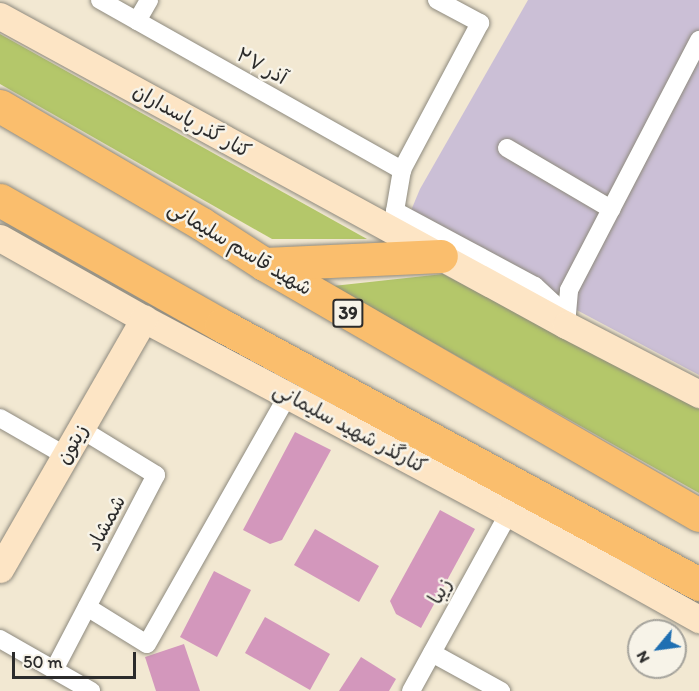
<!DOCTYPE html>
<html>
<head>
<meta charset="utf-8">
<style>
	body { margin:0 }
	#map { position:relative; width:699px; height:691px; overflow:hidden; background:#f2e8d2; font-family:Itim,"Playpen Sans Arabic",sans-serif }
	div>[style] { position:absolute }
	.industrial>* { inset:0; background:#cbbfd6 }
	.green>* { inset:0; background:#b4c76a }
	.building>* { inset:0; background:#d397bc }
	.roads { filter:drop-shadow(0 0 2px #8e8a7e) drop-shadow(0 0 2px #8e8a7e) }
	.street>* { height:18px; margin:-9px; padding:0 9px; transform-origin:9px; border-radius:9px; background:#fff }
	.secondary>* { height:27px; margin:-13.5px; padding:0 13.5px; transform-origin:13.5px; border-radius:13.5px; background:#fde5c5 }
	.highway>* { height:33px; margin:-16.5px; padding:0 16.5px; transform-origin:16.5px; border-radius:16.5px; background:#fabe6d }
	span { translate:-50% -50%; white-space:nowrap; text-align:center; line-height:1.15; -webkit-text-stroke:5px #f7f3e8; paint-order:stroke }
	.shield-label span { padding:2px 4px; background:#f7f3e8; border:2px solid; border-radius:4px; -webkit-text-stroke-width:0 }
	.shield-label { font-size:18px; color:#2b2b2b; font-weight:700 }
	.street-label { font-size:20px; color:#2b2b2b }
	.north { position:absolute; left:627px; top:619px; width:60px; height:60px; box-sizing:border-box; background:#f7f3e8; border:2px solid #a5a39c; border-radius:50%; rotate:241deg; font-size:16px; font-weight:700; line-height:24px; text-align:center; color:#2b2b2b }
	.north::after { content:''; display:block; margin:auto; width:21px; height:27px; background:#1f6fb2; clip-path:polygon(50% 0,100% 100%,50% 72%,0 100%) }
	.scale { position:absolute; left:12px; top:652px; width:124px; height:27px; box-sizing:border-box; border:3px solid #2b2b2b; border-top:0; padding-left:8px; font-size:18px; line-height:21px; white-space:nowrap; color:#2b2b2b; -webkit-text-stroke:4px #f7f3e8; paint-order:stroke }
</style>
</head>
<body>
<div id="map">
	<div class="industrial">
		<div style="clip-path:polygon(528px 0,699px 0,699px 375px,407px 220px,420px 189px)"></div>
	</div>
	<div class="green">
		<div style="clip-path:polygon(0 34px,367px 239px,272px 239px,0 84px)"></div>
		<div style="clip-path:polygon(443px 274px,699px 409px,699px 493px,333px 286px)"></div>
	</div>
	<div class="building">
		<div style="clip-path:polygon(295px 432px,331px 450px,282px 540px,270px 544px,243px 530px)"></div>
		<div style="clip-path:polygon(440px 510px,475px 529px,421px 628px,396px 614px,390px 601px)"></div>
		<div style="clip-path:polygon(315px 529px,379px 566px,359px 602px,294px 565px)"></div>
		<div style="clip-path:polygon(214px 571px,251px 590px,217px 657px,180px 637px)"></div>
		<div style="clip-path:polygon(265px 617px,330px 654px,310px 690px,245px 653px)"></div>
		<div style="clip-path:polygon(184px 644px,200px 691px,156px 691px,145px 657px)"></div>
		<div style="clip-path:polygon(361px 657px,396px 679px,389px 691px,339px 691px)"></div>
	</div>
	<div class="roads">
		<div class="street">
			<div style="left:100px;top:0;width:347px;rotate:29.4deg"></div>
			<div style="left:437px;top:0;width:49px;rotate:28.1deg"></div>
			<div style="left:480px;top:23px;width:166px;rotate:118deg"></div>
			<div style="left:402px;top:170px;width:42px;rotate:99.7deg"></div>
			<div style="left:395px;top:211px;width:159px;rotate:28.2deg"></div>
			<div style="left:535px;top:286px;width:25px;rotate:43deg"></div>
			<div style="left:553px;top:303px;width:21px;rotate:61deg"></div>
			<div style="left:137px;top:21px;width:24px;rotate:-60deg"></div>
			<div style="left:507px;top:148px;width:121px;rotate:30.4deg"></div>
			<div style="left:566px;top:325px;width:35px;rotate:-85deg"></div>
			<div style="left:569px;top:290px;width:282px;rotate:-62.5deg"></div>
			<div style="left:0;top:418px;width:76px;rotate:29.9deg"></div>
			<div style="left:87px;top:607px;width:70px;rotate:31.7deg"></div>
			<div style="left:147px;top:644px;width:286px;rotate:-60.5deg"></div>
			<div style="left:0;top:639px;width:105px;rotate:29.7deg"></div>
			<div style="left:432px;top:653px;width:79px;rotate:28.8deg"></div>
			<div style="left:54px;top:670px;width:220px;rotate:-62.4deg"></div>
			<div style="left:156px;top:475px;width:88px;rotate:-148.5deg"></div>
			<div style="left:411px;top:691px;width:203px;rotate:-61.2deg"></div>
		</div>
		<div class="secondary">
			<div style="left:0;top:16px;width:645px;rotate:28.63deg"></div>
			<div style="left:566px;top:325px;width:150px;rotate:27.4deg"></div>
			<div style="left:0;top:238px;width:165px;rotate:29.4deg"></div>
			<div style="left:144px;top:319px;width:413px;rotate:28deg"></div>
			<div style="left:509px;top:513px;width:218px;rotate:29.2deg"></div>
			<div style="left:0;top:569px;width:289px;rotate:-60.1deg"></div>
		</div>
		<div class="highway">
			<div style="left:0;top:106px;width:234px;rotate:30.3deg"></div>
			<div style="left:202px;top:224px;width:74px;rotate:32.8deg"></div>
			<div style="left:264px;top:264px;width:502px;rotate:29.99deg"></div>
			<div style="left:0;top:200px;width:254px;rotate:29.5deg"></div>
			<div style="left:221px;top:325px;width:544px;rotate:28.45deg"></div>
			<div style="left:264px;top:264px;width:177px;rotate:-2.6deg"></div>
		</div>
	</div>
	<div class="shield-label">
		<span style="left:348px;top:313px">39</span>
	</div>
	<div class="street-label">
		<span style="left:262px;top:66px;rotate:29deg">آذر ۲۷</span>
		<span style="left:192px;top:121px;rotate:29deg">کنار گذر پاسداران</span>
		<span style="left:240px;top:248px;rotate:31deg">شهید قاسم سلیمانی</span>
		<span style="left:350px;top:428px;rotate:28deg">کنارگذر شهید سلیمانی</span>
		<span style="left:72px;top:444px;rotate:-60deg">زیتون</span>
		<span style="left:106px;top:523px;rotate:-62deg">شمشاد</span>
		<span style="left:440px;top:591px;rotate:-61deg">زیبا</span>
	</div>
	<div class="north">N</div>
	<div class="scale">50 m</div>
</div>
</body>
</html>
